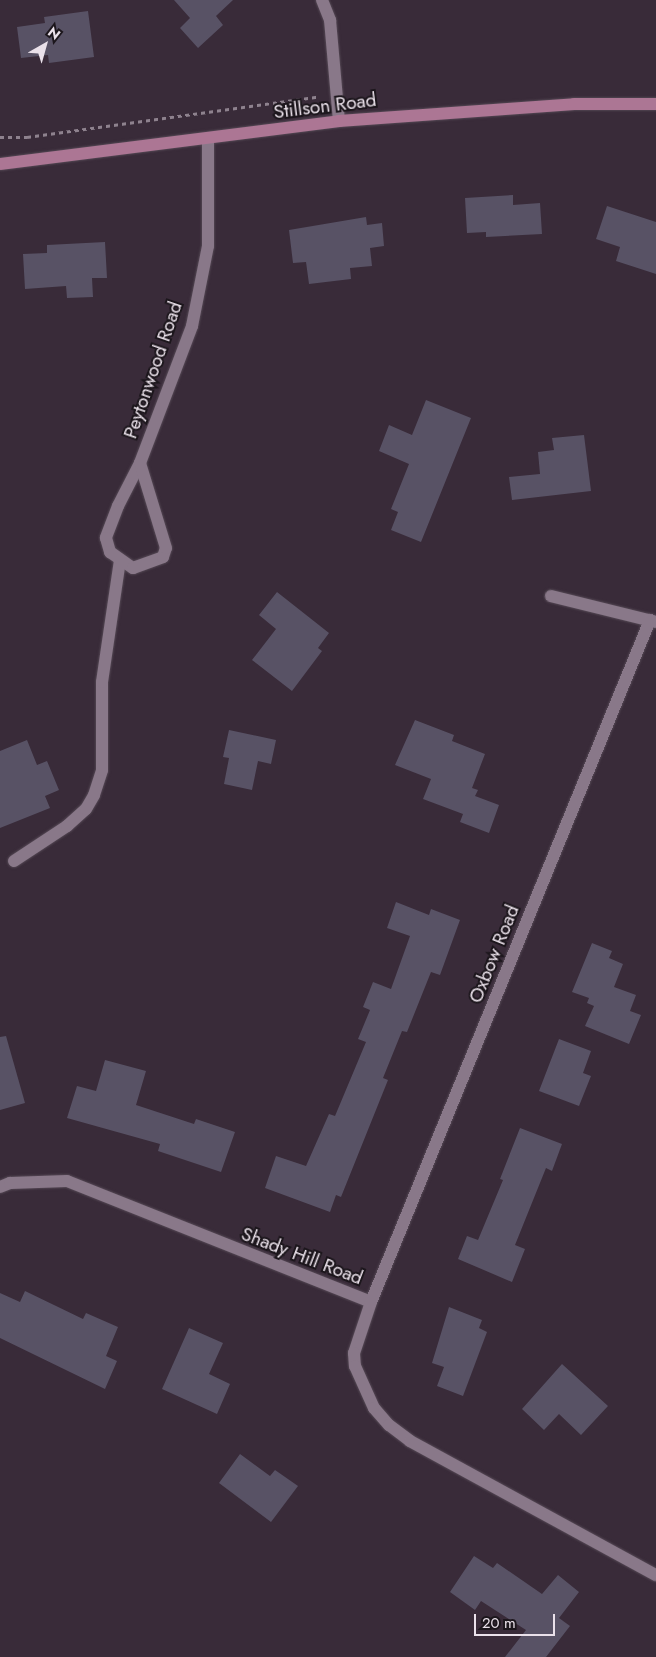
<!DOCTYPE html>
<html>
<head>
<meta charset="utf-8">
<style>
	body { margin:0 }
	#map { position:relative; width:656px; height:1657px; overflow:hidden; background:#392b39; font-family:Jost,sans-serif }
	div>[style] { position:absolute }
	.building>* { inset:0; background:#585265 }
	.path>* { height:3px; margin-top:-1.5px; transform-origin:0; background:repeating-linear-gradient(90deg,#8e828e 0 4px,transparent 0 8px) }
	.roads { filter:drop-shadow(0 0 1px #554955) drop-shadow(0 0 1px #554955) }
	.lane>* { height:12px; margin:-6px; padding:0 6px; transform-origin:6px; border-radius:6px; background:#897889 }
	.street>* { height:12px; margin:-6px; padding:0 6px; transform-origin:6px; border-radius:6px; background:#897889 }
	.secondary>* { height:12px; margin:-6px; padding:0 6px; transform-origin:6px; border-radius:6px; background:#ac7694 }
	span { translate:-50% -50%; white-space:nowrap; text-align:center; line-height:1.15; -webkit-text-stroke:4px #1c161c; paint-order:stroke }
	.street-label { font-size:19px; color:#eae1ea }
	.north { position:absolute; left:20px; top:20px; width:50px; height:50px; -webkit-text-stroke:4px #1c161c; paint-order:stroke; rotate:38deg; font-size:14px; font-weight:700; line-height:20px; text-align:center; color:#eae1ea }
	.north::after { content:''; display:block; margin:auto; width:18px; height:22px; background:#eae1ea; clip-path:polygon(50% 0,100% 100%,50% 72%,0 100%) }
	.scale { position:absolute; left:474px; top:1614px; width:81px; height:22px; box-sizing:border-box; border:2px solid #eae1ea; border-top:0; padding-left:6px; font-size:15px; line-height:18px; white-space:nowrap; color:#eae1ea; -webkit-text-stroke:4px #1c161c; paint-order:stroke }
</style>
</head>
<body>
<div id="map">
	<div class="building">
		<div style="clip-path:polygon(174px 0,233px 0,216px 16px,223px 25px,198px 48px,180px 28px,190px 18px)"></div>
		<div style="clip-path:polygon(88px 11px,94px 57px,49px 63px,48px 55px,21px 58px,17px 27px,45px 23px,44px 17px)"></div>
		<div style="clip-path:polygon(513px 195px,513px 205px,540px 203px,542px 234px,486px 237px,486px 232px,467px 233px,465px 198px)"></div>
		<div style="clip-path:polygon(607px 206px,656px 222px,656px 274px,616px 261px,620px 247px,596px 239px)"></div>
		<div style="clip-path:polygon(366px 217px,367px 225px,382px 223px,384px 246px,370px 248px,372px 266px,350px 268px,351px 279px,309px 284px,306px 262px,293px 263px,289px 230px)"></div>
		<div style="clip-path:polygon(105px 242px,107px 278px,92px 278px,93px 297px,67px 298px,66px 286px,25px 289px,23px 254px,47px 253px,47px 245px)"></div>
		<div style="clip-path:polygon(426px 400px,471px 418px,421px 542px,391px 530px,398px 512px,391px 509px,409px 464px,379px 451px,389px 425px,412px 435px)"></div>
		<div style="clip-path:polygon(584px 435px,591px 491px,512px 500px,509px 477px,540px 474px,538px 452px,554px 450px,552px 438px)"></div>
		<div style="clip-path:polygon(277px 592px,329px 633px,318px 648px,322px 651px,292px 691px,252px 660px,276px 629px,259px 615px)"></div>
		<div style="clip-path:polygon(415px 720px,454px 735px,452px 741px,485px 754px,472px 788px,478px 790px,475px 796px,499px 805px,489px 833px,460px 822px,463px 814px,423px 799px,431px 779px,395px 765px)"></div>
		<div style="clip-path:polygon(229px 730px,276px 740px,271px 764px,258px 761px,252px 790px,224px 784px,229px 758px,223px 757px)"></div>
		<div style="clip-path:polygon(27px 740px,37px 765px,47px 761px,59px 790px,45px 796px,50px 808px,0 828px,0 751px)"></div>
		<div style="clip-path:polygon(396px 902px,429px 915px,431px 909px,460px 920px,440px 975px,431px 972px,407px 1032px,402px 1031px,383px 1078px,388px 1080px,341px 1197px,336px 1195px,330px 1212px,265px 1188px,276px 1156px,306px 1166px,329px 1114px,335px 1116px,366px 1042px,358px 1039px,370px 1010px,363px 1007px,373px 982px,391px 989px,410px 936px,387px 928px)"></div>
		<div style="clip-path:polygon(592px 943px,612px 951px,609px 958px,623px 964px,614px 987px,636px 995px,630px 1011px,641px 1015px,629px 1044px,585px 1026px,594px 1006px,587px 1003px,589px 998px,572px 992px)"></div>
		<div style="clip-path:polygon(6px 1036px,25px 1103px,0 1110px,0 1037px)"></div>
		<div style="clip-path:polygon(559px 1039px,591px 1051px,583px 1073px,591px 1076px,579px 1106px,539px 1091px)"></div>
		<div style="clip-path:polygon(105px 1060px,146px 1071px,136px 1105px,194px 1124px,196px 1119px,235px 1132px,221px 1172px,158px 1151px,160px 1144px,67px 1118px,77px 1086px,96px 1091px)"></div>
		<div style="clip-path:polygon(520px 1128px,562px 1144px,552px 1171px,546px 1168px,515px 1245px,525px 1249px,512px 1282px,458px 1259px,467px 1236px,478px 1240px,503px 1180px,500px 1179px)"></div>
		<div style="clip-path:polygon(25px 1291px,83px 1319px,86px 1313px,118px 1327px,106px 1356px,117px 1361px,105px 1389px,0 1338px,0 1293px,20px 1302px)"></div>
		<div style="clip-path:polygon(449px 1307px,482px 1320px,479px 1328px,487px 1332px,463px 1396px,437px 1386px,444px 1367px,432px 1363px)"></div>
		<div style="clip-path:polygon(189px 1328px,223px 1343px,209px 1374px,230px 1384px,217px 1414px,162px 1389px)"></div>
		<div style="clip-path:polygon(562px 1364px,608px 1406px,581px 1435px,559px 1414px,544px 1430px,522px 1409px)"></div>
		<div style="clip-path:polygon(240px 1454px,270px 1476px,275px 1470px,298px 1486px,271px 1522px,219px 1483px)"></div>
		<div style="clip-path:polygon(474px 1556px,493px 1568px,497px 1563px,542px 1594px,558px 1575px,579px 1592px,559px 1618px,570px 1626px,546px 1657px,505px 1657px,526px 1630px,481px 1601px,475px 1610px,450px 1592px)"></div>
	</div>
	<div class="path">
		<div style="left:0;top:137px;width:27px"></div>
		<div style="left:27px;top:137px;width:293px;rotate:-7.9deg"></div>
	</div>
	<div class="roads">
		<div class="lane">
			<div style="left:14px;top:861px;width:64px;rotate:-33.4deg"></div>
			<div style="left:67px;top:826px;width:25px;rotate:-42deg"></div>
			<div style="left:86px;top:809px;width:16px;rotate:-60deg"></div>
			<div style="left:94px;top:795px;width:26px;rotate:-72deg"></div>
			<div style="left:102px;top:770px;width:88px;rotate:-90deg"></div>
			<div style="left:102px;top:682px;width:123px;rotate:-81.6deg"></div>
		</div>
		<div class="street">
			<div style="left:322px;top:0;width:22px;rotate:68deg"></div>
			<div style="left:330px;top:20px;width:101px;rotate:84.9deg"></div>
			<div style="left:140px;top:463px;width:48px;rotate:117.1deg"></div>
			<div style="left:118px;top:506px;width:34px;rotate:111deg"></div>
			<div style="left:106px;top:538px;width:15px;rotate:74deg"></div>
			<div style="left:110px;top:552px;width:28px;rotate:35deg"></div>
			<div style="left:133px;top:568px;width:32px;rotate:-20deg"></div>
			<div style="left:163px;top:557px;width:9px;rotate:-72deg"></div>
			<div style="left:166px;top:548px;width:89px;rotate:-107deg"></div>
			<div style="left:140px;top:463px;width:147px;rotate:-69.2deg"></div>
			<div style="left:192px;top:326px;width:82px;rotate:-78.7deg"></div>
			<div style="left:208px;top:246px;width:107px;rotate:-90deg"></div>
			<div style="left:551px;top:596px;width:108px;rotate:13.9deg"></div>
			<div style="left:0;top:1187px;width:11px;rotate:-22deg"></div>
			<div style="left:10px;top:1183px;width:57px;rotate:-2deg"></div>
			<div style="left:67px;top:1181px;width:327px;rotate:21.7deg"></div>
			<div style="left:371px;top:1302px;width:54px;rotate:108.4deg"></div>
			<div style="left:354px;top:1353px;width:13px;rotate:86deg"></div>
			<div style="left:355px;top:1366px;width:46px;rotate:65.7deg"></div>
			<div style="left:374px;top:1408px;width:23px;rotate:49deg"></div>
			<div style="left:389px;top:1425px;width:26px;rotate:37deg"></div>
			<div style="left:410px;top:1441px;width:280px;rotate:28.6deg"></div>
			<div style="left:371px;top:1302px;width:737px;rotate:-67.75deg"></div>
		</div>
		<div class="secondary">
			<div style="left:0;top:164px;width:342px;rotate:-7.2deg"></div>
			<div style="left:339px;top:121px;width:236px;rotate:-4.1deg"></div>
			<div style="left:574px;top:104px;width:82px"></div>
		</div>
	</div>
	<div class="street-label">
		<span style="left:325px;top:106px;rotate:-7deg">Stillson Road</span>
		<span style="left:153px;top:370px;rotate:-71deg">Peytonwood Road</span>
		<span style="left:494px;top:954px;rotate:-68deg">Oxbow Road</span>
		<span style="left:302px;top:1256px;rotate:21deg">Shady Hill Road</span>
	</div>
	<div class="north">N</div>
	<div class="scale">20 m</div>
</div>
</body>
</html>
